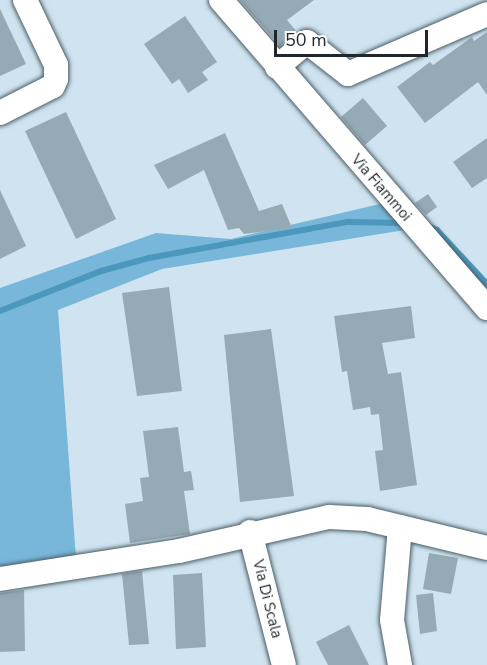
<!DOCTYPE html>
<html>
<head>
<meta charset="utf-8">
<style>
	body { margin:0 }
	#map { position:relative; width:487px; height:665px; overflow:hidden; background:#cfe4f0; font-family:"Nunito Sans",sans-serif }
	div>[style] { position:absolute }
	.green>* { inset:0; background:#78b7d9 }
	.stream>* { height:6px; margin:-3px; padding:0 3px; transform-origin:3px; border-radius:3px; background:#4c97bd }
	.building>* { inset:0; background:#96aab5 }
	.roads { filter:drop-shadow(0 0 2px #4a5d67) drop-shadow(0 0 2px #4a5d67) }
	.minor>* { height:24px; margin:-12px; padding:0 12px; transform-origin:12px; border-radius:12px; background:#fff }
	span { translate:-50% -50%; white-space:nowrap; text-align:center; line-height:1.15; -webkit-text-stroke:5px #fff; paint-order:stroke }
	.street-label { font-size:15px; color:#1f272c }
	.scale { position:absolute; left:274px; top:30px; width:154px; height:27px; box-sizing:border-box; border:3px solid #1f272c; border-top:0; padding-left:8px; font-size:18px; line-height:21px; white-space:nowrap; color:#1f272c; -webkit-text-stroke:4px #fff; paint-order:stroke }
</style>
</head>
<body>
<div id="map">
	<div class="green">
		<div style="clip-path:polygon(384px 203px,411px 229px,162px 269px,58px 310px,76px 558px,0 567px,0 288px,156px 233px,231px 239px)"></div>
	</div>
	<div class="stream">
		<div style="left:428px;top:226px;width:10px;rotate:24deg"></div>
		<div style="left:437px;top:230px;width:74px;rotate:47.2deg"></div>
		<div style="left:0;top:311px;width:109px;rotate:-21.6deg"></div>
		<div style="left:101px;top:271px;width:50px;rotate:-15.2deg"></div>
		<div style="left:149px;top:258px;width:202px;rotate:-10.3deg"></div>
		<div style="left:348px;top:222px;width:55px;rotate:1deg"></div>
	</div>
	<div class="building">
		<div style="clip-path:polygon(240px 0,314px 0,287px 20px,297px 32px,280px 46px)"></div>
		<div style="clip-path:polygon(0 9px,26px 64px,0 76px)"></div>
		<div style="clip-path:polygon(185px 16px,217px 62px,202px 72px,208px 80px,188px 93px,179px 79px,172px 84px,144px 44px)"></div>
		<div style="clip-path:polygon(487px 32px,487px 95px,478px 82px,425px 123px,397px 87px,430px 62px,433px 65px,472px 37px,474px 41px)"></div>
		<div style="clip-path:polygon(363px 98px,387px 126px,365px 145px,341px 117px)"></div>
		<div style="clip-path:polygon(66px 112px,116px 219px,76px 239px,25px 131px)"></div>
		<div style="clip-path:polygon(225px 133px,259px 211px,282px 204px,292px 228px,244px 234px,239px 228px,228px 230px,204px 170px,168px 189px,154px 165px)"></div>
		<div style="clip-path:polygon(487px 138px,487px 178px,472px 188px,453px 162px)"></div>
		<div style="clip-path:polygon(0 190px,26px 246px,0 259px)"></div>
		<div style="clip-path:polygon(428px 194px,437px 207px,426px 215px,415px 203px)"></div>
		<div style="clip-path:polygon(169px 287px,182px 391px,137px 396px,122px 293px)"></div>
		<div style="clip-path:polygon(411px 306px,415px 338px,382px 343px,388px 374px,401px 372px,417px 485px,380px 491px,375px 451px,383px 450px,379px 414px,371px 415px,370px 407px,353px 410px,347px 371px,342px 372px,334px 316px)"></div>
		<div style="clip-path:polygon(271px 329px,294px 496px,240px 502px,224px 335px)"></div>
		<div style="clip-path:polygon(178px 427px,184px 472px,191px 471px,194px 490px,184px 491px,190px 534px,130px 543px,125px 504px,143px 501px,140px 478px,149px 477px,143px 431px)"></div>
		<div style="clip-path:polygon(429px 553px,458px 558px,451px 594px,423px 589px)"></div>
		<div style="clip-path:polygon(142px 571px,149px 644px,129px 645px,122px 574px)"></div>
		<div style="clip-path:polygon(202px 573px,206px 647px,176px 649px,173px 575px)"></div>
		<div style="clip-path:polygon(24px 590px,25px 651px,0 652px,0 593px)"></div>
		<div style="clip-path:polygon(433px 593px,437px 631px,420px 634px,416px 595px)"></div>
		<div style="clip-path:polygon(349px 625px,369px 665px,328px 665px,316px 642px)"></div>
	</div>
	<div class="roads">
		<div class="minor">
			<div style="left:221px;top:0;width:407px;rotate:49.2deg"></div>
			<div style="left:277px;top:67px;width:39px;rotate:-40deg"></div>
			<div style="left:307px;top:42px;width:52px;rotate:38deg"></div>
			<div style="left:348px;top:74px;width:151px;rotate:-23.3deg"></div>
			<div style="left:0;top:113px;width:59px;rotate:-27deg"></div>
			<div style="left:53px;top:86px;width:8px;rotate:-67deg"></div>
			<div style="left:56px;top:79px;width:14px;rotate:-90deg"></div>
			<div style="left:56px;top:65px;width:72px;rotate:-115.5deg"></div>
			<div style="left:400px;top:527px;width:93px;rotate:94.9deg"></div>
			<div style="left:392px;top:620px;width:46px;rotate:79.9deg"></div>
			<div style="left:250px;top:532px;width:137px;rotate:75.7deg"></div>
			<div style="left:0;top:579px;width:181px;rotate:-8.9deg"></div>
			<div style="left:179px;top:551px;width:154px;rotate:-12.8deg"></div>
			<div style="left:329px;top:517px;width:38px;rotate:3deg"></div>
			<div style="left:367px;top:519px;width:123px;rotate:13.6deg"></div>
		</div>
	</div>
	<div class="street-label">
		<span style="left:381px;top:188px;rotate:49deg">Via Fiammoi</span>
		<span style="left:267px;top:599px;rotate:76deg">Via Di Scala</span>
	</div>
	<div class="scale">50 m</div>
</div>
</body>
</html>
